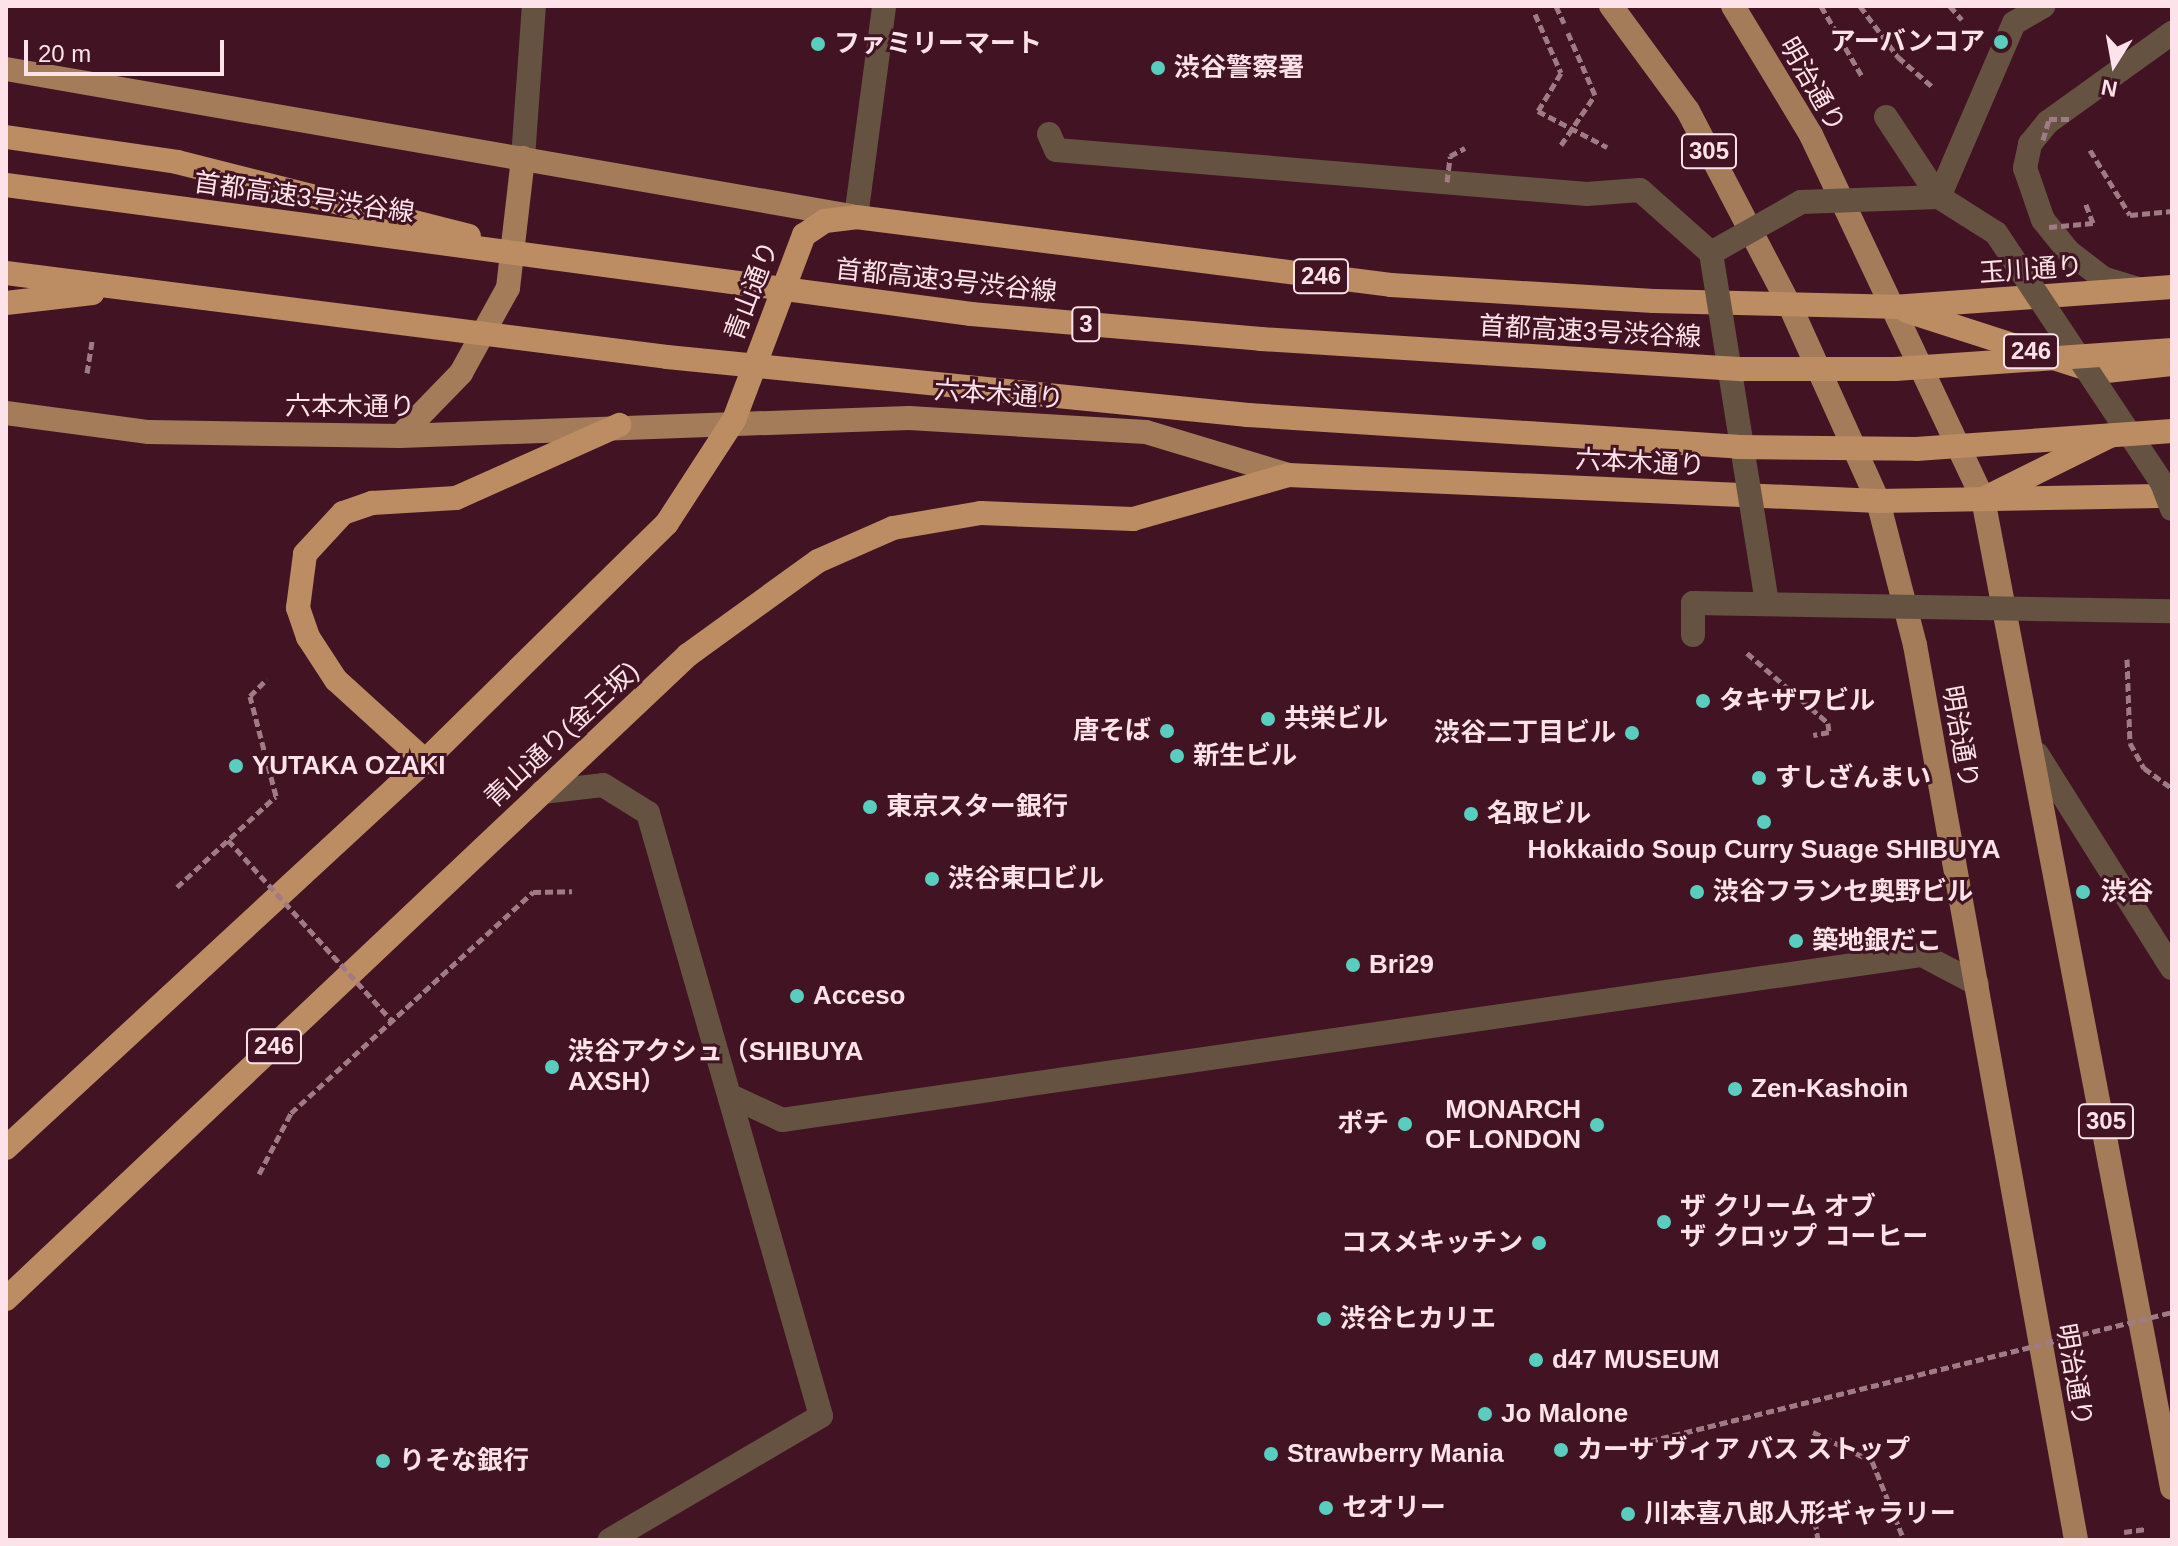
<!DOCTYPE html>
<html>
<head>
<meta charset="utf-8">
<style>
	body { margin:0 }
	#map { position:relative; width:2178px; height:1546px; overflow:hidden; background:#421423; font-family:Arial,"Noto Sans JP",sans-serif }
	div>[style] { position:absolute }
	.path>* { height:5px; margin-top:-2.5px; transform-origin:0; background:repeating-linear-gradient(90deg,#9f7b85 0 8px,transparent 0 12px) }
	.minor>* { height:24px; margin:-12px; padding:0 12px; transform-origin:12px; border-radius:12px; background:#655241 }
	.major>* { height:24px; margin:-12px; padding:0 12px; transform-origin:12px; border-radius:12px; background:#a47c59 }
	.highway>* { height:24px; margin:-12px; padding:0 12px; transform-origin:12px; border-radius:12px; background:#bc8d62 }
	.path-bridge>* { height:5px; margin-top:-2.5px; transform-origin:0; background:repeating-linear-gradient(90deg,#9f7b85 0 8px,transparent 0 12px) }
	.minor-bridge>* { height:24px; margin:-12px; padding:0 12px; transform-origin:12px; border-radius:12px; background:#655241 }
	.highway-bridge>* { height:24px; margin:-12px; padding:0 12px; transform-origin:12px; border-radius:12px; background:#bc8d62 }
	.dots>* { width:22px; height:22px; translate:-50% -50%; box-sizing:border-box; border:4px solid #421423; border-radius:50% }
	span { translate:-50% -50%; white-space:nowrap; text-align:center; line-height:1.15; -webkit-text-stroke:6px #421423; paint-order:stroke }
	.shield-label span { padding:2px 6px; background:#421423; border:2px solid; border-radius:6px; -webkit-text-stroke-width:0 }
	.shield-label { font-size:24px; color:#fde3e9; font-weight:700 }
	.poi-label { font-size:26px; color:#fde3e9; font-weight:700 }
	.right { translate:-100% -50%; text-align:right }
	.left { translate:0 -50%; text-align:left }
	.street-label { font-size:26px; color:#fde3e9 }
	.frame { position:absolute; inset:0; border:8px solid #fde3e9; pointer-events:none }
	.north { position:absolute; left:2074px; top:24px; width:80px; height:80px; -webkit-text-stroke:6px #421423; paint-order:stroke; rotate:191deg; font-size:22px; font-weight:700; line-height:32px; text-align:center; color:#fde3e9 }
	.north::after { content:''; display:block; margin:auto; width:28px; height:36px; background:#fde3e9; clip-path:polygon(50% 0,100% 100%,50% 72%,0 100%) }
	.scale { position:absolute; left:24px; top:40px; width:200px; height:36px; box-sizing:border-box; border:4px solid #fde3e9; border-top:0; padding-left:10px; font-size:24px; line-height:28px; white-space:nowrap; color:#fde3e9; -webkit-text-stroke:6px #421423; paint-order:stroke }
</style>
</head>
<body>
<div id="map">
	<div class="path">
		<div style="left:1556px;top:6px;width:19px;rotate:65deg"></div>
		<div style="left:1821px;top:6px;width:83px;rotate:59.7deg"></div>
		<div style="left:1860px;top:6px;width:64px;rotate:53.3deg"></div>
		<div style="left:1898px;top:57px;width:48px;rotate:40.7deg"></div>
		<div style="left:1950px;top:6px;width:18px;rotate:49deg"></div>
		<div style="left:1535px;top:14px;width:64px;rotate:66.2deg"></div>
		<div style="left:1561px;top:73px;width:44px;rotate:121.2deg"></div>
		<div style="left:1561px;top:145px;width:60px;rotate:-55.8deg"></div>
		<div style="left:1595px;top:95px;width:68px;rotate:-113.5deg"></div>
		<div style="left:2090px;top:150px;width:76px;rotate:58.4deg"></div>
		<div style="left:2130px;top:215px;width:42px;rotate:-5.4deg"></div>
		<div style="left:87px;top:373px;width:32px;rotate:-81deg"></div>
		<div style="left:1747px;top:653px;width:107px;rotate:40.8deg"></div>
		<div style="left:1828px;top:723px;width:9px;rotate:84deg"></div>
		<div style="left:1829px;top:732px;width:16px;rotate:169deg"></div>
		<div style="left:2127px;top:659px;width:84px;rotate:88deg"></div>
		<div style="left:2130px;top:743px;width:29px;rotate:61deg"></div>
		<div style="left:2144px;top:768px;width:34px;rotate:36deg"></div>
		<div style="left:177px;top:887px;width:134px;rotate:-42.6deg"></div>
		<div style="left:276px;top:796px;width:103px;rotate:-104.6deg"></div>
		<div style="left:250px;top:696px;width:24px;rotate:-45deg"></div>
		<div style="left:259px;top:1174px;width:69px;rotate:-62.3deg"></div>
		<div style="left:291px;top:1113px;width:328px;rotate:-42.4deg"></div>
		<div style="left:533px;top:892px;width:39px;rotate:-1deg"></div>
		<div style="left:1813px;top:1432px;width:66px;rotate:26.2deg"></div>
		<div style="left:1872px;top:1461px;width:85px;rotate:67.9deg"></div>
		<div style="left:1815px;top:1521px;width:19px;rotate:81deg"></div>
		<div style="left:2124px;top:1532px;width:22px;rotate:-8deg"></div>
		<div style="left:1873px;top:1540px;width:4px"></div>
	</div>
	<div class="minor">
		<div style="left:2014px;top:23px;width:34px;rotate:-30deg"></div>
		<div style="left:1049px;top:134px;width:17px;rotate:66deg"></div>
		<div style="left:1056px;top:150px;width:533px;rotate:4.74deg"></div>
		<div style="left:1587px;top:194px;width:53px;rotate:-4.3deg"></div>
		<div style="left:523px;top:158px;width:152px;rotate:-85.9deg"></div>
		<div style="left:856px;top:217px;width:213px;rotate:-82.4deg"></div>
		<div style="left:2138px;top:289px;width:37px;rotate:-163deg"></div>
		<div style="left:2103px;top:278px;width:43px;rotate:-142.6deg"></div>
		<div style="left:2069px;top:252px;width:41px;rotate:-129.1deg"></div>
		<div style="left:2043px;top:220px;width:55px;rotate:-109.1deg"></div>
		<div style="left:2025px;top:168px;width:25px;rotate:-78deg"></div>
		<div style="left:2030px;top:144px;width:28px;rotate:-51deg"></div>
		<div style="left:2048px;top:122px;width:153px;rotate:-35.7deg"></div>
		<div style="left:1693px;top:635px;width:32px;rotate:-90deg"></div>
		<div style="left:2037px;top:754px;width:253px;rotate:57.8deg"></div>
		<div style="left:542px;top:792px;width:61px;rotate:-6.5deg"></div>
		<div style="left:603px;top:785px;width:53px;rotate:31.9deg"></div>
		<div style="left:648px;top:813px;width:627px;rotate:73.99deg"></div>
		<div style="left:821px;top:1416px;width:245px;rotate:149.6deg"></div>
		<div style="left:733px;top:1097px;width:54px;rotate:25.1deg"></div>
		<div style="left:782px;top:1120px;width:1152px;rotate:-8.24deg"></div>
		<div style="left:1922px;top:955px;width:62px;rotate:27.8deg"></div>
	</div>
	<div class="major">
		<div style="left:1611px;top:6px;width:130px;rotate:53.7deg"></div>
		<div style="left:1688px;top:111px;width:220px;rotate:62.4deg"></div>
		<div style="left:1790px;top:306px;width:214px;rotate:65.7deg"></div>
		<div style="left:1878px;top:501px;width:149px;rotate:75.6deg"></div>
		<div style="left:1915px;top:645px;width:909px;rotate:79.8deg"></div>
		<div style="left:1733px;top:6px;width:151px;rotate:58.8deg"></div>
		<div style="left:1811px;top:135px;width:403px;rotate:64.7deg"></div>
		<div style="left:1983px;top:499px;width:1007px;rotate:79.18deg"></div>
		<div style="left:6px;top:69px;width:858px;rotate:9.87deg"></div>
		<div style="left:6px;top:413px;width:144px;rotate:7.6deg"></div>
		<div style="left:149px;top:432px;width:251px;rotate:0.9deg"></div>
		<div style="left:400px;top:436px;width:509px;rotate:-2.03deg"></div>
		<div style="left:909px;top:418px;width:237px;rotate:3.4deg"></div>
		<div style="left:1146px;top:432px;width:148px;rotate:16.8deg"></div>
		<div style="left:400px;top:436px;width:88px;rotate:-45.9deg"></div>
		<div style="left:461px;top:373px;width:97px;rotate:-61.1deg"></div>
		<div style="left:508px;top:288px;width:131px;rotate:-83.4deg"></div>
	</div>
	<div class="highway">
		<div style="left:1907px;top:311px;width:200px;rotate:17.8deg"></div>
		<div style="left:2097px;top:372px;width:75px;rotate:-6.1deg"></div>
		<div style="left:1989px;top:496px;width:140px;rotate:-26.4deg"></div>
		<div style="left:425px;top:761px;width:120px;rotate:-137.7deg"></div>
		<div style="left:336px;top:680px;width:51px;rotate:-123.1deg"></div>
		<div style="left:308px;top:637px;width:31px;rotate:-109deg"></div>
		<div style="left:298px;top:608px;width:54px;rotate:-82.6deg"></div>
		<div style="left:305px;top:554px;width:56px;rotate:-47.2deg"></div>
		<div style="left:343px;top:513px;width:31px;rotate:-19deg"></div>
		<div style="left:372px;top:503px;width:84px;rotate:-3.4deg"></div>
		<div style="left:456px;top:498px;width:179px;rotate:-24.1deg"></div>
		<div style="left:6px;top:1148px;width:570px;rotate:-42.73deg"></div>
		<div style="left:425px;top:761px;width:339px;rotate:-44.5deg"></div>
		<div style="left:667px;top:523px;width:123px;rotate:-57deg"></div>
		<div style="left:734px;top:420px;width:198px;rotate:-69.3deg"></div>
		<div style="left:804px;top:235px;width:25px;rotate:-34deg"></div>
		<div style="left:825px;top:221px;width:31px;rotate:-7deg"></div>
		<div style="left:856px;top:217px;width:539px;rotate:7.24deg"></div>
		<div style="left:1391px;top:285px;width:263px;rotate:3.5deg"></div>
		<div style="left:1654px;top:301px;width:239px;rotate:1.4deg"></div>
		<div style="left:1893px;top:307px;width:280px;rotate:-4.1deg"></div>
		<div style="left:6px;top:1299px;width:938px;rotate:-43.36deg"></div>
		<div style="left:688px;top:655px;width:160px;rotate:-35.9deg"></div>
		<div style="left:818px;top:561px;width:82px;rotate:-23.7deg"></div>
		<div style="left:893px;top:528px;width:89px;rotate:-9.7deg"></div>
		<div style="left:981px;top:513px;width:152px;rotate:2.3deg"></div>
		<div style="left:1133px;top:519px;width:161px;rotate:-15.8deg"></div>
		<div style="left:1288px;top:475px;width:591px;rotate:2.52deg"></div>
		<div style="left:1878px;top:501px;width:294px;rotate:-1deg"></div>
	</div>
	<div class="path-bridge">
		<div style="left:1538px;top:111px;width:78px;rotate:27.6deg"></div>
		<div style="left:2043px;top:140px;width:22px;rotate:-74deg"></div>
		<div style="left:2049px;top:119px;width:21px"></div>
		<div style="left:1447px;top:182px;width:26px;rotate:-83deg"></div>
		<div style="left:1450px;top:156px;width:17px;rotate:-28deg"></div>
		<div style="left:2049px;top:227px;width:44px;rotate:-5.2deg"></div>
		<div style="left:2093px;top:223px;width:22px;rotate:-111deg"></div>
		<div style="left:228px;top:840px;width:246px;rotate:47.8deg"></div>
		<div style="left:1638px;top:1444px;width:550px;rotate:-13.88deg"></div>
	</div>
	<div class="minor-bridge">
		<div style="left:1886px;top:117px;width:96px;rotate:56.5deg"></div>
		<div style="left:1939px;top:197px;width:67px;rotate:32.3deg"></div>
		<div style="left:1996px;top:233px;width:300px;rotate:56.4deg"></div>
		<div style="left:2162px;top:483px;width:28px;rotate:69deg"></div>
		<div style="left:1640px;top:190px;width:95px;rotate:41.6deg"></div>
		<div style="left:1711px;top:253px;width:103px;rotate:-29.5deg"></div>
		<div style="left:1801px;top:202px;width:138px;rotate:-2.1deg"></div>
		<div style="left:1939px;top:197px;width:189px;rotate:-66.7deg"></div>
		<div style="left:1711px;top:253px;width:355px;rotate:80.9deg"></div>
		<div style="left:1693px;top:603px;width:479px;rotate:1deg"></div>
	</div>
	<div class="highway-bridge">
		<div style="left:6px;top:137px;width:173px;rotate:8.3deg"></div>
		<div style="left:177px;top:162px;width:301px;rotate:14.2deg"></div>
		<div style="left:6px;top:185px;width:974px;rotate:7.61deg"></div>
		<div style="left:971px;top:314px;width:291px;rotate:4.9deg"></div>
		<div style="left:1261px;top:339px;width:482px;rotate:3.6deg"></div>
		<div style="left:1742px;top:369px;width:153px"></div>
		<div style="left:1895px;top:369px;width:278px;rotate:-3.9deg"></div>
		<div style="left:6px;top:273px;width:666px;rotate:7.24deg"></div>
		<div style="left:667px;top:357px;width:584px;rotate:5.7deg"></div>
		<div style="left:1248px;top:415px;width:490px;rotate:3.7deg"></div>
		<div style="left:1737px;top:447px;width:179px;rotate:0.6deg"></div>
		<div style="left:1916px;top:449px;width:257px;rotate:-4deg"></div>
		<div style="left:6px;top:303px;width:87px;rotate:-6.6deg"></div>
	</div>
	<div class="dots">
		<div style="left:2001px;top:42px;background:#5acebe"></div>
		<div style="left:818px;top:44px;background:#5acebe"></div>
		<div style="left:1158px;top:68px;background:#5acebe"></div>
		<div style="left:1703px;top:701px;background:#5acebe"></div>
		<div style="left:1268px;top:719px;background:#5acebe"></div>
		<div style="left:1167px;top:731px;background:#5acebe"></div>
		<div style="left:1632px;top:733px;background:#5acebe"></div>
		<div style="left:1177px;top:756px;background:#5acebe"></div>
		<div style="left:236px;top:766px;background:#5acebe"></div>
		<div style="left:1759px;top:778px;background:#5acebe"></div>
		<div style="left:870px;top:807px;background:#5acebe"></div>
		<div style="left:1471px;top:814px;background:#5acebe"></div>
		<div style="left:1764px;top:822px;background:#5acebe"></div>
		<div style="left:932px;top:879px;background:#5acebe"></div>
		<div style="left:1697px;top:892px;background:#5acebe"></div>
		<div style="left:2083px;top:892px;background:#5acebe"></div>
		<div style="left:1796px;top:941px;background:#5acebe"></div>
		<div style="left:1353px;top:965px;background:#5acebe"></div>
		<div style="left:797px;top:996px;background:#5acebe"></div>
		<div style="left:552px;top:1067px;background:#5acebe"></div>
		<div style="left:1735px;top:1089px;background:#5acebe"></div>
		<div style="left:1405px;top:1124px;background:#5acebe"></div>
		<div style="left:1597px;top:1125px;background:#5acebe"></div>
		<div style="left:1664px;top:1222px;background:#5acebe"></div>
		<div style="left:1539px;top:1243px;background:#5acebe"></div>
		<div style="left:1324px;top:1319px;background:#5acebe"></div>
		<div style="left:1536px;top:1360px;background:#5acebe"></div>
		<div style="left:1485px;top:1414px;background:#5acebe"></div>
		<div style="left:1561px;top:1450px;background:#5acebe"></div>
		<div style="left:1271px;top:1454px;background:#5acebe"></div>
		<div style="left:383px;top:1461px;background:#5acebe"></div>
		<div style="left:1326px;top:1508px;background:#5acebe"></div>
		<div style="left:1628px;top:1514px;background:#5acebe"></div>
	</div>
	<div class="shield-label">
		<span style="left:1709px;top:151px">305</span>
		<span style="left:1321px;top:276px">246</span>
		<span style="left:1086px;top:324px">3</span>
		<span style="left:2031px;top:351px">246</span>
		<span style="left:274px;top:1046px">246</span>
		<span style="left:2106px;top:1121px">305</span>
	</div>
	<div class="poi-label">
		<span class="right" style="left:1985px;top:42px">アーバンコア</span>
		<span class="left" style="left:834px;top:44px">ファミリーマート</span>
		<span class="left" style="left:1174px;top:68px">渋谷警察署</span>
		<span class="left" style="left:1719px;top:701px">タキザワビル</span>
		<span class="left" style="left:1284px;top:719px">共栄ビル</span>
		<span class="right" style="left:1151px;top:731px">唐そば</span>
		<span class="right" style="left:1616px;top:733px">渋谷二丁目ビル</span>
		<span class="left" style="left:1193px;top:756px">新生ビル</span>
		<span class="left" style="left:252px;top:766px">YUTAKA OZAKI</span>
		<span class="left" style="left:1775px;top:778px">すしざんまい</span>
		<span class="left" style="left:886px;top:807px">東京スター銀行</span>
		<span class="left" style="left:1487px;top:814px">名取ビル</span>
		<span style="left:1764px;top:850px">Hokkaido Soup Curry Suage SHIBUYA</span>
		<span class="left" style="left:948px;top:879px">渋谷東口ビル</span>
		<span class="left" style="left:1713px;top:892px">渋谷フランセ奥野ビル</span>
		<span class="left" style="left:2101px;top:892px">渋谷</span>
		<span class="left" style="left:1812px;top:941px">築地銀だこ</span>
		<span class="left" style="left:1369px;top:965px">Bri29</span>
		<span class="left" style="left:813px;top:996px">Acceso</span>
		<span class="left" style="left:568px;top:1067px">渋谷アクシュ（SHIBUYA<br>AXSH）</span>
		<span class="left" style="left:1751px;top:1089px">Zen-Kashoin</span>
		<span class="right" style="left:1581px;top:1125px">MONARCH<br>OF LONDON</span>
		<span class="right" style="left:1389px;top:1124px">ポチ</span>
		<span class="left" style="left:1680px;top:1222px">ザ クリーム オブ<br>ザ クロップ コーヒー</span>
		<span class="right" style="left:1523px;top:1243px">コスメキッチン</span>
		<span class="left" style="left:1340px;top:1319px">渋谷ヒカリエ</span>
		<span class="left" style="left:1552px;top:1360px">d47 MUSEUM</span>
		<span class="left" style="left:1501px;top:1414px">Jo Malone</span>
		<span class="left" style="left:1577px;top:1450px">カーサ ヴィア バス ストップ</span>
		<span class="left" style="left:1287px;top:1454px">Strawberry Mania</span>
		<span class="left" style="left:399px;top:1461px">りそな銀行</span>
		<span class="left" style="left:1342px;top:1508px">セオリー</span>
		<span class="left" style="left:1644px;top:1514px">川本喜八郎人形ギャラリー</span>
	</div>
	<div class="street-label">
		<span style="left:1812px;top:85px;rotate:60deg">明治通り</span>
		<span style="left:304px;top:198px;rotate:8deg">首都高速3号渋谷線</span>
		<span style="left:2031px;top:270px;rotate:-4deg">玉川通り</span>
		<span style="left:946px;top:281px;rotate:6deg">首都高速3号渋谷線</span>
		<span style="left:752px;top:291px;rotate:-69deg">青山通り</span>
		<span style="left:1590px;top:332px;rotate:3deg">首都高速3号渋谷線</span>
		<span style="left:999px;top:395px;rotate:4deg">六本木通り</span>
		<span style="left:350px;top:407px">六本木通り</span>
		<span style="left:1640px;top:463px;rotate:3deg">六本木通り</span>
		<span style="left:562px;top:735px;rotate:-43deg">青山通り(金王坂)</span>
		<span style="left:1960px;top:737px;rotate:80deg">明治通り</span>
		<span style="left:2074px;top:1375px;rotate:80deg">明治通り</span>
	</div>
	<div class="frame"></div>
	<div class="north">N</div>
	<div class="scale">20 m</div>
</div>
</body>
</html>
